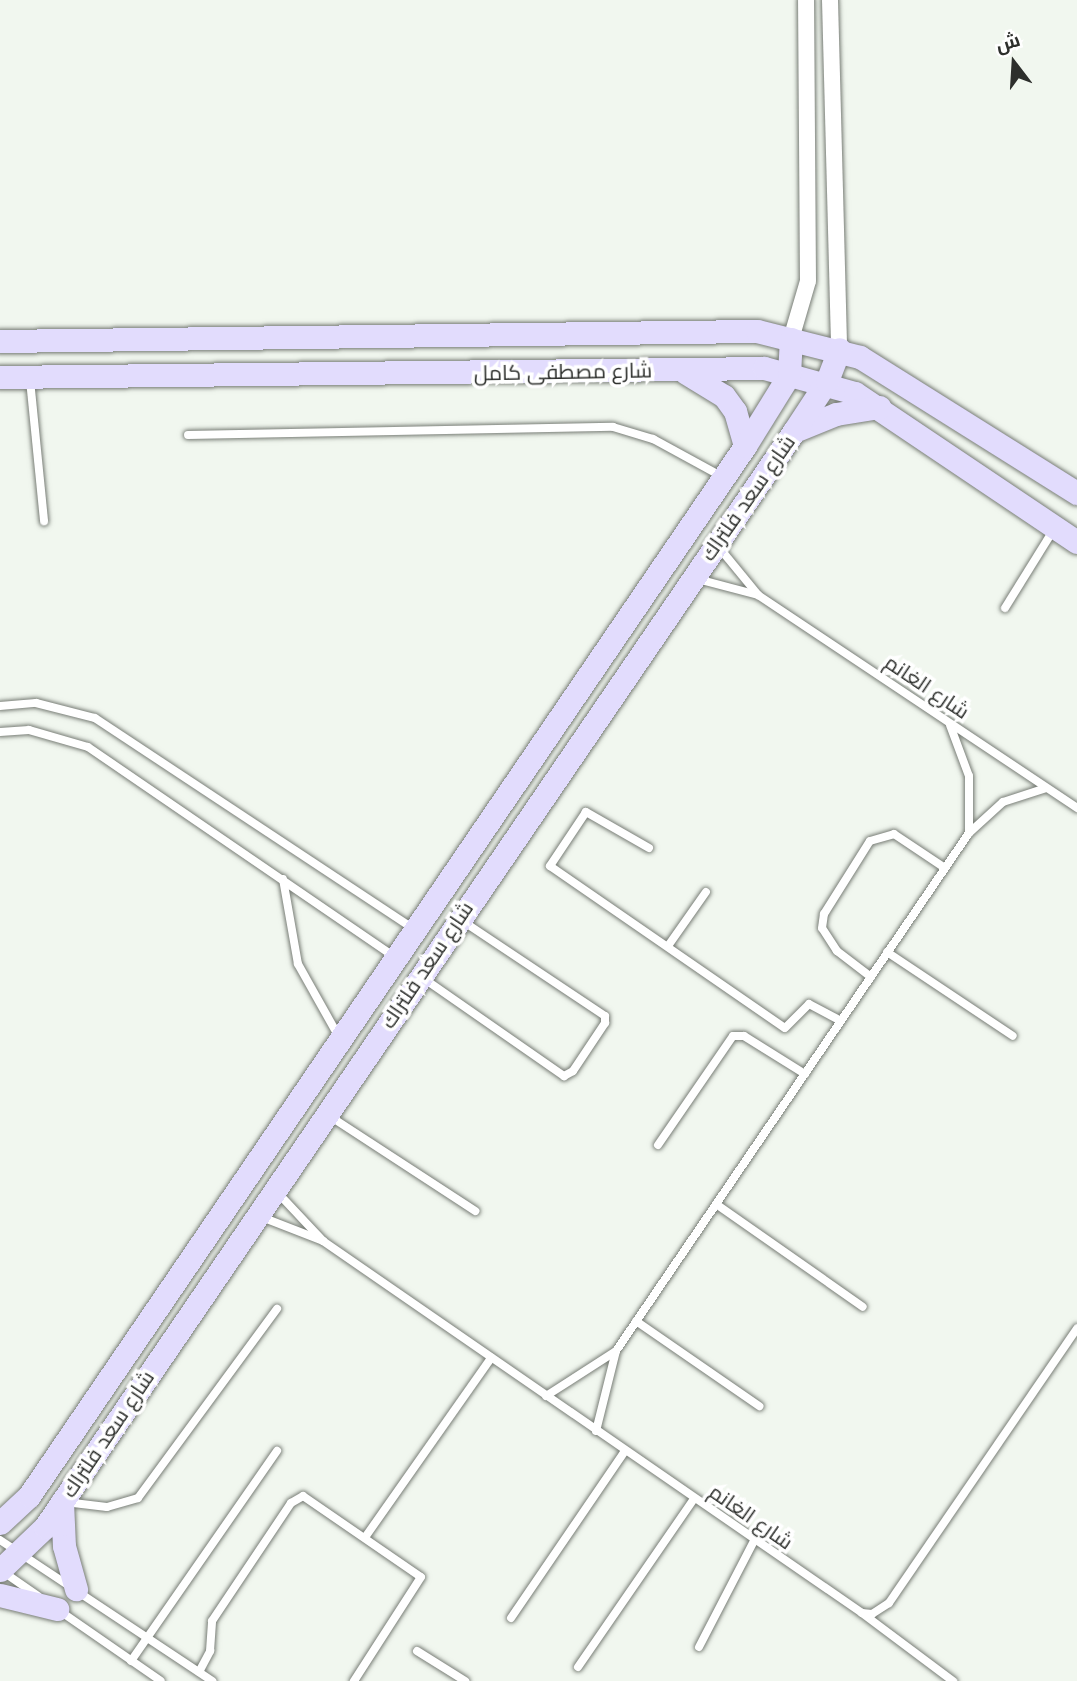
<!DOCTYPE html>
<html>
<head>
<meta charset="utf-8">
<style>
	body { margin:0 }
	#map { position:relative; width:1077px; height:1681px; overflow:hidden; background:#f1f7ef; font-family:Poppins,Cairo,sans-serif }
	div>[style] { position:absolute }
	.roads { filter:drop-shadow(0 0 2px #787d76) drop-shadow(0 0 2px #787d76) }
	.lane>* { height:8px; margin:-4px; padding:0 4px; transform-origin:4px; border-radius:4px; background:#fff }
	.street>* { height:16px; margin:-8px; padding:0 8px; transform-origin:8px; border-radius:8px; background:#fff }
	.secondary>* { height:23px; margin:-11.5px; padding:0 11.5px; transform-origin:11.5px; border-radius:11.5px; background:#e2dcfd }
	span { translate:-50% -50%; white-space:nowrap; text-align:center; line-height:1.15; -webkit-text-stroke:7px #fff; paint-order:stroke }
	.street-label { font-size:21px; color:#2d2f2c }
	.north { position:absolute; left:979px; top:28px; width:70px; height:70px; -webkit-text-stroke:5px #fff; paint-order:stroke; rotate:343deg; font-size:19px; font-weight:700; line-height:28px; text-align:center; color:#2d2f2c }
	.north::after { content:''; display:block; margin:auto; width:24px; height:32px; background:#2d2f2c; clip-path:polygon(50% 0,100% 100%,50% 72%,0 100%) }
</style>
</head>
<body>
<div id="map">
	<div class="roads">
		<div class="lane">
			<div style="left:30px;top:380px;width:142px;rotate:84.3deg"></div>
			<div style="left:188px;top:435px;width:425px;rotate:-1.1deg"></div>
			<div style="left:613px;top:427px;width:42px;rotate:16.7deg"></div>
			<div style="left:653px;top:439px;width:77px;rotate:28.6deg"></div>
			<div style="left:717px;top:545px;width:65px;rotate:50.6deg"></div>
			<div style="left:758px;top:595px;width:384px;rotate:33.7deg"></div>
			<div style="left:697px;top:579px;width:63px;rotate:14.7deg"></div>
			<div style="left:1005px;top:608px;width:93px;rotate:-58.2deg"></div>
			<div style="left:0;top:706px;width:36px;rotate:-5deg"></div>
			<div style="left:36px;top:703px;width:61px;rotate:14.3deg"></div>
			<div style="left:95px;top:718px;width:380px;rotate:33.5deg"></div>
			<div style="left:950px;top:725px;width:54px;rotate:69.6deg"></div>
			<div style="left:969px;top:776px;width:57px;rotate:90deg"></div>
			<div style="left:0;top:732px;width:29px;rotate:-4deg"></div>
			<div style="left:29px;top:730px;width:61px;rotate:16.1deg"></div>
			<div style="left:88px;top:747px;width:372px;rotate:34.4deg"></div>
			<div style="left:649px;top:848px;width:73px;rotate:-150.3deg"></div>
			<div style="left:586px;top:812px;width:65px;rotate:123.7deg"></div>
			<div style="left:550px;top:866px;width:285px;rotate:34.6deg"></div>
			<div style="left:785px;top:1028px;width:34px;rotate:-45deg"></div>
			<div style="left:809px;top:1004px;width:36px;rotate:28deg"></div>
			<div style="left:283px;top:879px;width:86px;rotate:80deg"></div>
			<div style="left:298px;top:964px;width:84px;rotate:60.7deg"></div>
			<div style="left:668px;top:946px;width:66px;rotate:-54.9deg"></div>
			<div style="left:887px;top:952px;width:151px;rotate:33.7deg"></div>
			<div style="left:871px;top:977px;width:43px;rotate:-142.6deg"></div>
			<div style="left:837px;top:951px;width:27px;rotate:-123deg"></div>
			<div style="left:822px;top:928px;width:14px;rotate:-82deg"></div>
			<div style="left:824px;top:914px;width:86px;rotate:-57.8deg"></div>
			<div style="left:870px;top:841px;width:25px;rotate:-16deg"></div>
			<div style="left:894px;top:834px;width:61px;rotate:33.7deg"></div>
			<div style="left:423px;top:978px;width:172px;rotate:34.8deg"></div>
			<div style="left:564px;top:1076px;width:10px;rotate:-29deg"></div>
			<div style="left:573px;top:1071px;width:58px;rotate:-56.3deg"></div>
			<div style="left:605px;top:1023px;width:7px;rotate:-90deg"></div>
			<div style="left:605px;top:1016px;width:173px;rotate:-146.3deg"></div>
			<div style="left:328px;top:1115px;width:176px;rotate:33.1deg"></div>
			<div style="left:658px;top:1145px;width:132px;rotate:-55.5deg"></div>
			<div style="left:733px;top:1036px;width:11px"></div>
			<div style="left:744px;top:1036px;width:72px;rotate:31.9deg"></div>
			<div style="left:277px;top:1192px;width:67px;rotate:46.8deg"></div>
			<div style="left:716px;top:1204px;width:179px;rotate:35deg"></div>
			<div style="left:259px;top:1216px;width:69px;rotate:21.3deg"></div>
			<div style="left:323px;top:1241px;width:655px;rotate:34.61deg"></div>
			<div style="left:862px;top:1613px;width:10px;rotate:6deg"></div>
			<div style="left:872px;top:1614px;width:20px;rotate:-33deg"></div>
			<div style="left:889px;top:1603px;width:333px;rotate:-55.6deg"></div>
			<div style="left:636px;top:1321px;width:150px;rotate:34.6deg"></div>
			<div style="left:546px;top:1396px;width:83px;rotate:-32.7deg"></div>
			<div style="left:596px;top:1431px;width:82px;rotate:-76deg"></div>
			<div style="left:616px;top:1351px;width:627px;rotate:-55.73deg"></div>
			<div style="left:969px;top:833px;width:46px;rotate:-42.4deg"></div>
			<div style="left:1003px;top:802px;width:45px;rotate:-18deg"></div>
			<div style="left:65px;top:1502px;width:42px;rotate:6.8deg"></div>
			<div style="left:107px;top:1507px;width:32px;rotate:-16deg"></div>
			<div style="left:138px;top:1498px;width:235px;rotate:-53.7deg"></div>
			<div style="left:366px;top:1536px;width:218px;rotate:-54.9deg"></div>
			<div style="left:0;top:1540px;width:255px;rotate:33.6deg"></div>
			<div style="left:2px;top:1571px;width:44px;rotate:34.8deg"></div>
			<div style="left:57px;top:1609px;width:126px;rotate:34.7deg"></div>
			<div style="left:862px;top:1613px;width:114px;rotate:36.8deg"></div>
			<div style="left:511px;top:1618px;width:202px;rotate:-55.7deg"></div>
			<div style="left:699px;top:1647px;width:119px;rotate:-62.6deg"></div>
			<div style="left:417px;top:1651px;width:57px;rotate:32deg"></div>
			<div style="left:131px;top:1661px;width:256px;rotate:-55.2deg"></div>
			<div style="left:578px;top:1667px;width:204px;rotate:-55.4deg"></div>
			<div style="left:199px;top:1672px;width:24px;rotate:-62deg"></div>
			<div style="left:210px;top:1651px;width:30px;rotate:-86deg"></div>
			<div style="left:212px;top:1621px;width:142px;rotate:-56.2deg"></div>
			<div style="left:291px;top:1503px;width:14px;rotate:-30deg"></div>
			<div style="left:303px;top:1496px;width:143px;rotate:34.5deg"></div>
			<div style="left:421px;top:1577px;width:124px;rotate:122.8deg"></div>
		</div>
		<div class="street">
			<div style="left:830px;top:0;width:349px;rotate:88.5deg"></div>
			<div style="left:791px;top:339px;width:60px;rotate:-73.7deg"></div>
			<div style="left:808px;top:281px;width:281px;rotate:-90.4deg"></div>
		</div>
		<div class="secondary">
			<div style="left:0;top:341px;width:757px;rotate:-0.76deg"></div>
			<div style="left:757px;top:331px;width:106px;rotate:14.2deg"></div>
			<div style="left:860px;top:357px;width:256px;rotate:32.1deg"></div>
			<div style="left:686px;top:373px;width:44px;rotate:31.2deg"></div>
			<div style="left:724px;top:396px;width:19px;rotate:54deg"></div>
			<div style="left:735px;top:411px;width:36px;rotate:74deg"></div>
			<div style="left:0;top:377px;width:764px;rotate:-0.67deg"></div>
			<div style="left:764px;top:368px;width:94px;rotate:15.4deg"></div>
			<div style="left:855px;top:393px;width:267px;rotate:33.9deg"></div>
			<div style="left:794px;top:431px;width:45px;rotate:-22deg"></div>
			<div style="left:836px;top:414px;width:44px;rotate:-9.2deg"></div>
			<div style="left:62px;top:1502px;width:44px;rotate:87.4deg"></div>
			<div style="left:64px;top:1546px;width:45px;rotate:74.4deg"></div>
			<div style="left:0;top:1523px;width:40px;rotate:-43deg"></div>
			<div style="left:29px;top:1496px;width:1271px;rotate:-55.71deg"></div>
			<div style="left:745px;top:446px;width:84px;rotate:-58.2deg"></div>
			<div style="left:789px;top:375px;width:36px;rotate:-87deg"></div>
			<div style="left:0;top:1570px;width:62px;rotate:-43.7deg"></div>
			<div style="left:45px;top:1527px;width:1327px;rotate:-55.65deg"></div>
			<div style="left:794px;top:431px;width:60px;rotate:-56.6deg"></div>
			<div style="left:827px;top:381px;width:34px;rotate:-69deg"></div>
			<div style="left:0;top:1595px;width:59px;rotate:13.8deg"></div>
		</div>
	</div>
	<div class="street-label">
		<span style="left:563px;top:372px;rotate:-1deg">شارع مصطفى كامل</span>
		<span style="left:748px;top:498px;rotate:-55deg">شارع سعد فلتراك</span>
		<span style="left:927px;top:687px;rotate:34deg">شارع الغانم</span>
		<span style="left:427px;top:965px;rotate:-56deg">شارع سعد فلتراك</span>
		<span style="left:108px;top:1434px;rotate:-56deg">شارع سعد فلتراك</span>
		<span style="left:751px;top:1517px;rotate:35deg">شارع الغانم</span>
	</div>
	<div class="north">ش</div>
</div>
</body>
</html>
